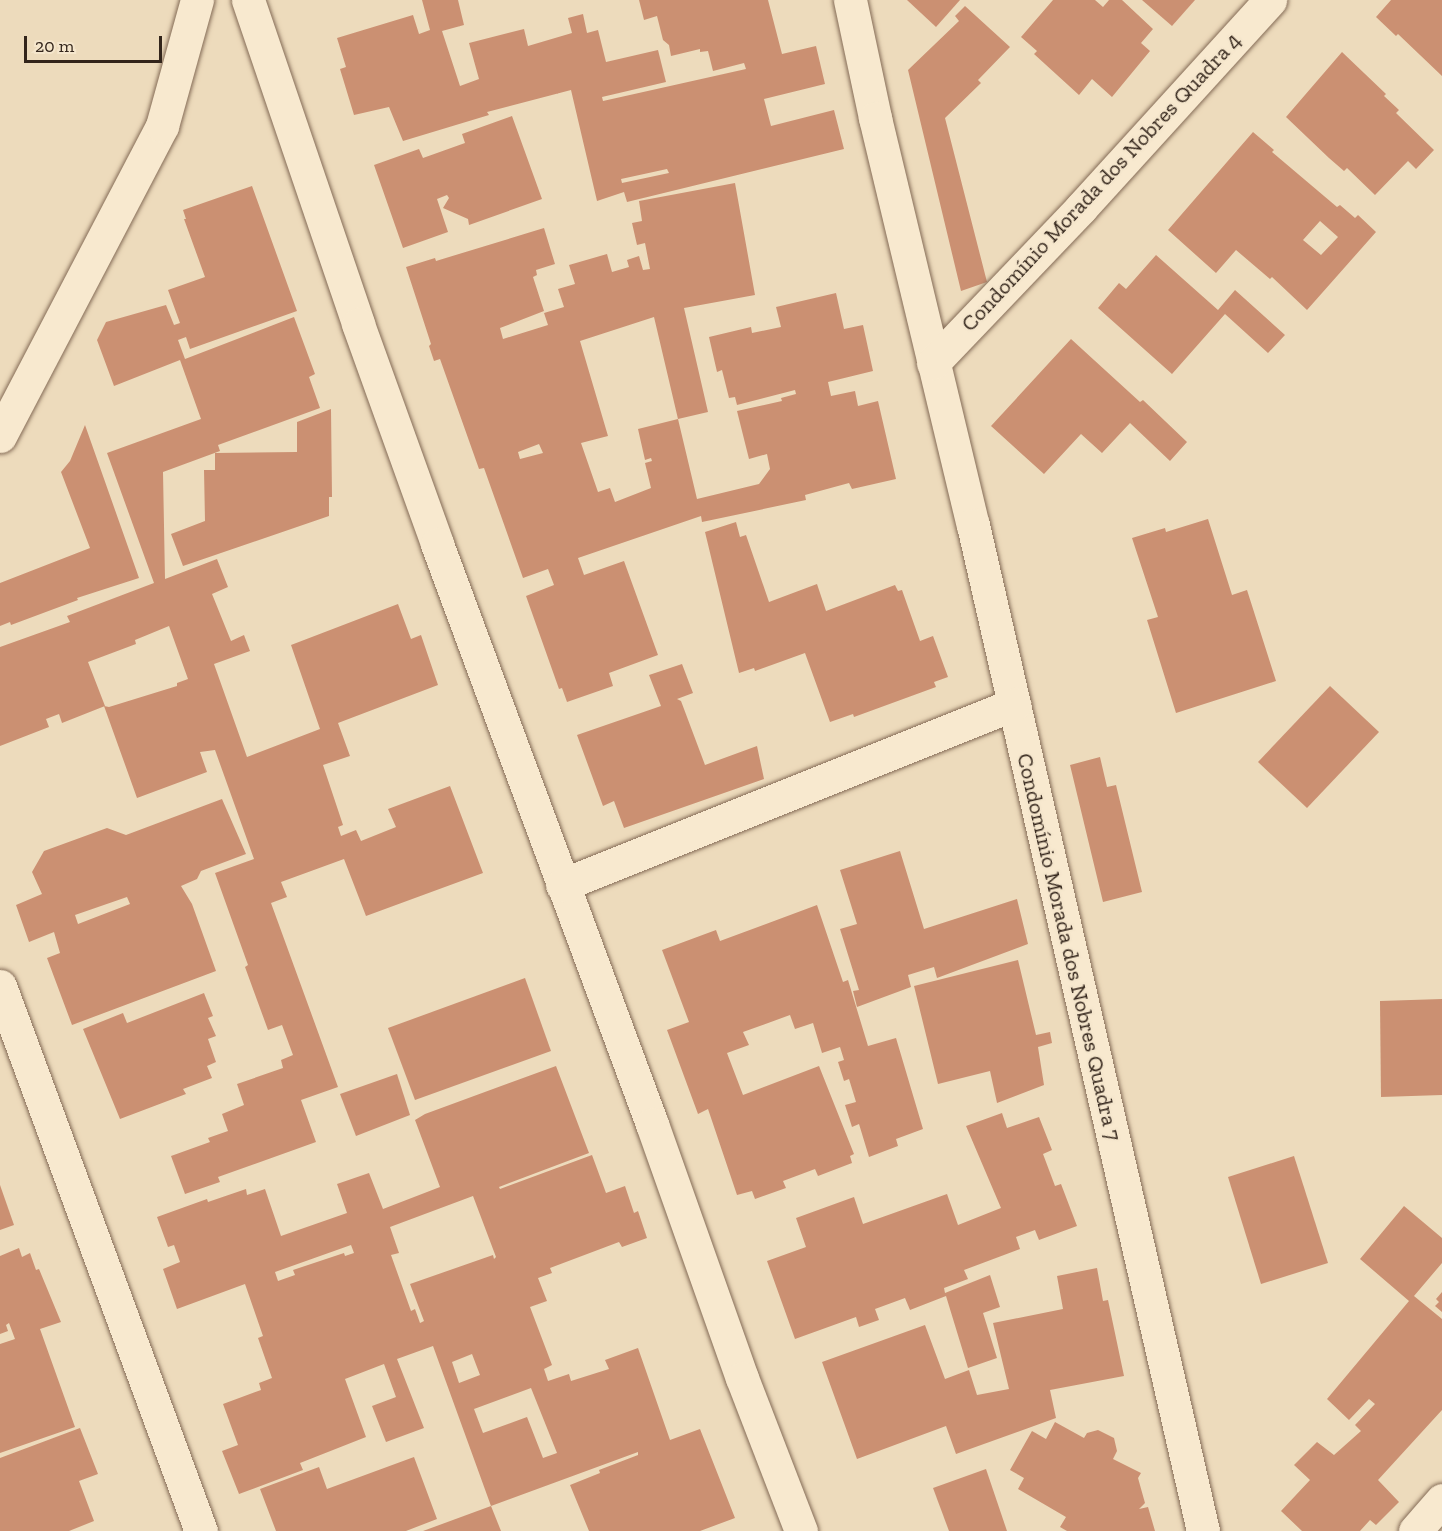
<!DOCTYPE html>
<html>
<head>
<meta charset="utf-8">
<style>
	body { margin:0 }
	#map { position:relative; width:1442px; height:1531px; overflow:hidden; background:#eddbbc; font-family:"Zilla Slab",serif }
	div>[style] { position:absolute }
	.building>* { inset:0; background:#cb9072 }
	.roads { filter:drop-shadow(0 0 2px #846b56) drop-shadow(0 0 2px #846b56) }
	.minor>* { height:33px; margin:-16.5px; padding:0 16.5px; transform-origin:16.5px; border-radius:16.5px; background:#f8e9cf }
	span { translate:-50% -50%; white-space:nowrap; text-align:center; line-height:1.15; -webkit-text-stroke:4.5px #f5e6cc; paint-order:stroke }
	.street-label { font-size:22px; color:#33251b }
	.scale { position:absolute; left:24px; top:36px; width:138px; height:27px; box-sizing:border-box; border:3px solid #33251b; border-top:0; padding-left:8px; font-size:18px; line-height:21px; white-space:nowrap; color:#33251b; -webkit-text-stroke:4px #f5e6cc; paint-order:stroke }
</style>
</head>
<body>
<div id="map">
	<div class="building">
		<div style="clip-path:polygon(evenodd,422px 0,458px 0,464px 25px,442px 31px,460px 86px,479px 79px,469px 43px,524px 29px,528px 46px,572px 33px,568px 18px,583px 14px,587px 33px,598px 30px,606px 62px,658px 50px,666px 82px,602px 97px,603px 101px,746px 69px,744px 63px,713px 71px,708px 51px,700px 52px,700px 49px,671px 56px,669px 45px,663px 40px,657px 16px,644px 20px,639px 0,768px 0,782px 54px,816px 46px,825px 84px,764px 99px,771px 126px,834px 110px,844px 149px,627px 202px,624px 192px,597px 201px,571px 90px,487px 112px,489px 115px,403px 141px,389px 107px,354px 115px,340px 69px,346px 67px,337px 38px,413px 15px,419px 34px,430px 30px,422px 0,667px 169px,669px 173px,622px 183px,621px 179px,667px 169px)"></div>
		<div style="clip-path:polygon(907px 0,960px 0,936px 27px)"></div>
		<div style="clip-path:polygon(1053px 0,1095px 0,1103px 7px,1109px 0,1122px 0,1153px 29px,1141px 43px,1150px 51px,1112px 97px,1092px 79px,1079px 95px,1034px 54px,1037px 51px,1021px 37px)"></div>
		<div style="clip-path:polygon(1142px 0,1195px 0,1172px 26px)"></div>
		<div style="clip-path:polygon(1391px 0,1442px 0,1442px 76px,1398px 34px,1396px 36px,1376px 17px)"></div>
		<div style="clip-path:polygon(965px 6px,1010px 47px,978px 80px,981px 83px,945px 118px,987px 282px,961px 291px,908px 70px,959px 21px,955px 16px)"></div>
		<div style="clip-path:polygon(1342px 52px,1386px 94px,1384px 96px,1399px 110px,1396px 113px,1434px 150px,1416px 169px,1408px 161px,1375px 195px,1347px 168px,1344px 171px,1329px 158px,1286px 117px)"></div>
		<div style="clip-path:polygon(512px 116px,542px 199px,469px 225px,468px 219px,443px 208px,449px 198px,447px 195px,437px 199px,448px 232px,403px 248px,374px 165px,419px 149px,423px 158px,465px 143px,462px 134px)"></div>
		<div style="clip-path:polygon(evenodd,1253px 132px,1274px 150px,1272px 152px,1337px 207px,1340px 205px,1355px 218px,1358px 215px,1376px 232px,1307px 310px,1272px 277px,1270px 279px,1236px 250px,1216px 273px,1168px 230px,1253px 132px,1320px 221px,1338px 237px,1321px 255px,1303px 240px,1320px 221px)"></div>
		<div style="clip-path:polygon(evenodd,735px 183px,755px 295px,684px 308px,708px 412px,678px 419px,654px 317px,580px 341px,608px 436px,581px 443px,598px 492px,610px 488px,615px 502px,651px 488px,645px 463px,652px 461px,651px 458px,645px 460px,638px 429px,678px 419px,697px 499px,759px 484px,770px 469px,767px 454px,749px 459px,737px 411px,782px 401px,781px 398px,796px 394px,795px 390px,737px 405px,735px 397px,729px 398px,722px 370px,717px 372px,709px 337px,751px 327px,752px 333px,781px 327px,776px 307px,836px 293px,844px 329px,863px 325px,873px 371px,828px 382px,831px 396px,855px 391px,858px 406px,878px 401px,896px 479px,852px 489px,849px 483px,805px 495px,806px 500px,702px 522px,701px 516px,578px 558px,584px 575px,624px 561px,658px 655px,609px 673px,613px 686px,567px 702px,562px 688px,559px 689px,526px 596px,554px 585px,548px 569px,523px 578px,484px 468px,479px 469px,440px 359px,434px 361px,429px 346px,431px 344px,406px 267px,435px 258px,436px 261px,544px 228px,555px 264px,536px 270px,537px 275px,533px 277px,544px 311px,500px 328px,503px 339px,548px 325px,544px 313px,564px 307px,558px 289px,575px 284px,569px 265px,607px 254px,612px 272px,629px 267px,627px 260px,639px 256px,643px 270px,650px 269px,645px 243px,637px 245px,632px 223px,642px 221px,639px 201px,735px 183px,539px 444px,543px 453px,520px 459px,518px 452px,539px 444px)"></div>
		<div style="clip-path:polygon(252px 186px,297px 311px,190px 349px,186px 337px,178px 340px,185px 359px,294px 317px,315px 374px,309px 377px,320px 408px,218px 445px,220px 451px,163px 472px,165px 579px,217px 559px,228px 587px,212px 594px,231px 641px,244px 635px,250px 651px,214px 664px,247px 757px,320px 729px,291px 645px,398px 604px,411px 639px,421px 635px,438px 685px,338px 723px,350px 756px,323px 765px,343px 825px,338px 827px,341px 836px,356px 830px,361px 841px,396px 827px,388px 809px,450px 786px,483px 873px,366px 916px,344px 859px,281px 882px,287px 897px,271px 903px,338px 1087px,301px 1100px,316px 1142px,218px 1177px,220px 1182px,185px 1194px,171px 1156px,210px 1142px,208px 1138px,228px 1131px,222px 1114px,244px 1105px,237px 1084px,283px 1068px,281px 1060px,293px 1055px,282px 1025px,268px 1030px,245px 967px,248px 965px,215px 873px,254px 859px,215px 750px,200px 752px,207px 772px,137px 798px,104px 706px,109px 707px,177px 686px,177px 683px,188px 679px,169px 626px,135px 640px,136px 644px,88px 662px,105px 706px,62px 723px,59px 714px,46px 719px,49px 727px,0 746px,0 647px,70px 622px,67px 616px,154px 583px,107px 453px,201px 419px,180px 360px,114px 386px,97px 340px,106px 322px,166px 305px,174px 325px,180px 323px,168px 290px,205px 277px,184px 219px,186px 219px,183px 210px)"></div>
		<div style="clip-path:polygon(1156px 255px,1218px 310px,1235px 290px,1285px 335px,1268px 353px,1225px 314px,1172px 374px,1098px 308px,1119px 283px,1126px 289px)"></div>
		<div style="clip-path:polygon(1071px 339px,1140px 402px,1143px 400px,1187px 442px,1170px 461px,1130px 423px,1102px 453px,1081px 434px,1044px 474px,991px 426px)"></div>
		<div style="clip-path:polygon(331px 409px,332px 497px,329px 497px,329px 516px,183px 566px,171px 534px,205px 521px,204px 470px,215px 470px,215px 453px,297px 452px,297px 422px)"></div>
		<div style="clip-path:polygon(85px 425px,139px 578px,77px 598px,78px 600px,11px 625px,10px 622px,0 626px,0 583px,90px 548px,61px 472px,70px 461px)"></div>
		<div style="clip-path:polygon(1208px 519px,1232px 595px,1247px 590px,1276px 681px,1176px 713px,1147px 620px,1158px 617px,1132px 538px,1165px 528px,1166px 532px)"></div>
		<div style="clip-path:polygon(736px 522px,740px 537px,746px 535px,769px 602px,817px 584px,826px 611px,895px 585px,898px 591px,902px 590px,920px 641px,933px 636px,948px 677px,934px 682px,936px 687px,854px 717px,853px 714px,830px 722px,805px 653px,755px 671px,754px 668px,739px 673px,705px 532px)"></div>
		<div style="clip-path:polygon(682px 664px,693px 693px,677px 699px,681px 701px,705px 765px,757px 746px,764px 779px,624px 828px,614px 801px,603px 806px,577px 735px,661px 706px,649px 675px)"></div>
		<div style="clip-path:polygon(1330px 686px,1379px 732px,1307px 808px,1258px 762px)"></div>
		<div style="clip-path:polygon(1100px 757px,1107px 787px,1116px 785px,1142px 892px,1103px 902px,1070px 765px)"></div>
		<div style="clip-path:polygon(evenodd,222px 799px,246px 854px,201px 871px,197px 879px,181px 886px,192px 904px,216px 971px,72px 1025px,47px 958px,60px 953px,54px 932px,29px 942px,16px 905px,42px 894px,32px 872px,44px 851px,107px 828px,126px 835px,222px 799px,127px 897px,130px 904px,78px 924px,75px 915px,127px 897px)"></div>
		<div style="clip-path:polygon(900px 851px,924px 929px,1017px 899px,1028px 944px,937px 978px,934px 967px,908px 975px,911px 987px,857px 1007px,853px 991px,859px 990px,840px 929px,857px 924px,840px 870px)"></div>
		<div style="clip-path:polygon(817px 905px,843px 982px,848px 980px,868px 1046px,896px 1038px,923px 1129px,896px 1139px,898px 1146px,869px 1157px,859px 1124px,852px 1127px,845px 1105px,856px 1102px,849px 1079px,844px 1081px,838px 1062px,844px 1060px,840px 1047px,822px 1053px,813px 1023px,795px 1029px,790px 1015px,743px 1032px,749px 1045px,727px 1053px,743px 1095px,819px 1066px,854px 1154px,850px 1156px,852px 1163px,818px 1176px,815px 1169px,783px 1181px,786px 1188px,755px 1199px,752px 1191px,737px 1195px,708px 1109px,698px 1114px,667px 1030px,689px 1022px,662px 950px,716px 930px,720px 941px)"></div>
		<div style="clip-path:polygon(1018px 960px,1036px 1035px,1050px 1032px,1052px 1043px,1038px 1047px,1044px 1085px,997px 1103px,990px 1071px,938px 1084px,914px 986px)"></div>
		<div style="clip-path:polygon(525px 978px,551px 1051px,415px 1100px,388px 1028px)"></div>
		<div style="clip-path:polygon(204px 993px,213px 1016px,208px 1018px,216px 1036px,208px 1039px,216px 1062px,207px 1066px,212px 1078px,183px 1089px,186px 1094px,120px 1119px,83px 1029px,123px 1013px,127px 1023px)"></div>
		<div style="clip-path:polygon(1442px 999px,1442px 1095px,1381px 1097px,1380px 1001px)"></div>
		<div style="clip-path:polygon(evenodd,556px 1066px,589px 1153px,499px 1187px,500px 1189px,592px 1155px,606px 1193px,625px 1186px,634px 1213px,638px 1211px,647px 1238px,622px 1247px,619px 1242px,550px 1268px,552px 1273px,538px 1278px,547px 1301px,530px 1307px,552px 1365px,544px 1369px,548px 1381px,569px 1374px,571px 1381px,609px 1369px,605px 1360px,638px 1348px,670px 1440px,700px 1429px,735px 1518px,700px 1531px,589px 1531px,570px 1485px,600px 1473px,599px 1470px,638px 1455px,638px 1452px,491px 1506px,433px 1346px,397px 1359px,424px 1428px,386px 1442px,372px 1406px,396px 1397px,384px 1364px,345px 1379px,366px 1437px,300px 1463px,303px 1470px,239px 1494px,222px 1451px,238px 1445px,223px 1404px,261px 1390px,259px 1383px,272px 1378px,258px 1338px,263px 1336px,245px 1284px,177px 1309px,163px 1269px,180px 1262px,174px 1245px,168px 1247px,157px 1217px,207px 1199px,208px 1202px,246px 1189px,247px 1195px,265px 1189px,281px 1236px,347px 1213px,337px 1184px,369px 1173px,383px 1209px,440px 1187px,415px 1120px,425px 1114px,556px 1066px,473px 1196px,496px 1257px,494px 1259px,493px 1255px,410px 1284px,424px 1321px,420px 1323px,415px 1309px,411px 1311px,391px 1255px,399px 1253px,390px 1227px,473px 1196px,556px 1066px,351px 1245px,354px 1253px,345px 1256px,344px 1253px,293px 1270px,295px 1275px,278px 1281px,275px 1272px,351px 1245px,556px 1066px,472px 1354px,480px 1375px,459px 1383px,452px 1362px,472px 1354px,556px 1066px,531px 1388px,557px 1453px,543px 1458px,527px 1417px,483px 1433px,474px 1409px,531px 1388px)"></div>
		<div style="clip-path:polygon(397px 1074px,410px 1115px,356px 1136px,340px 1094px)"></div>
		<div style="clip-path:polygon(1002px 1113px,1007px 1128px,1039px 1117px,1052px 1150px,1043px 1154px,1055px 1186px,1061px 1184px,1077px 1226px,1039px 1240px,1035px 1230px,1016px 1237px,1020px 1249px,964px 1270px,968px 1279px,944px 1288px,945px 1293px,990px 1275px,1000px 1307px,983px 1313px,997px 1358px,968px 1368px,946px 1296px,910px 1310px,905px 1298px,875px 1309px,879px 1320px,859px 1327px,856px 1317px,795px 1339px,767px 1261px,806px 1247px,796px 1218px,854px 1197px,863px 1224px,947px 1194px,958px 1225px,1001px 1208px,966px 1126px)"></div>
		<div style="clip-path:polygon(1294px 1156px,1328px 1263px,1261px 1284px,1228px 1177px)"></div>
		<div style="clip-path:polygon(0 1185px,14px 1225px,0 1230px)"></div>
		<div style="clip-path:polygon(1404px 1206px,1442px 1238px,1442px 1263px,1414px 1296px,1442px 1319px,1442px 1410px,1378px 1480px,1399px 1502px,1376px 1525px,1370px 1520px,1360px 1531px,1302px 1531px,1281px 1511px,1310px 1480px,1294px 1465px,1317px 1442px,1334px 1455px,1361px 1431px,1355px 1425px,1375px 1404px,1369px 1399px,1349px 1420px,1327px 1399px,1409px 1301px,1360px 1259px)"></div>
		<div style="clip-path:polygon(19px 1248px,22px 1257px,30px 1253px,36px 1270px,39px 1269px,61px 1322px,40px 1329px,75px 1427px,0 1453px,0 1344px,15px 1339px,9px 1323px,6px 1325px,8px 1331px,0 1334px,0 1256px)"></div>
		<div style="clip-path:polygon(1097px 1268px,1103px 1301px,1108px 1300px,1124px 1376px,1050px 1390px,1056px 1418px,956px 1454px,946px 1426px,857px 1459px,822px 1362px,925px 1325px,945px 1379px,969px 1370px,977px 1395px,1009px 1389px,993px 1323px,1063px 1309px,1057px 1276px)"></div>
		<div style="clip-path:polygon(1442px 1292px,1442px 1312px,1435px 1306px,1439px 1302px,1436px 1299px)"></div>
		<div style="clip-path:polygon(1055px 1422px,1084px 1438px,1087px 1433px,1098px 1430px,1114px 1438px,1117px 1451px,1113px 1459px,1141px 1473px,1138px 1478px,1145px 1503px,1139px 1509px,1148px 1507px,1155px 1531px,1067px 1531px,1060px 1527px,1066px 1517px,1018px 1489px,1024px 1478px,1010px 1470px,1032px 1431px,1046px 1439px)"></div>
		<div style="clip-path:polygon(80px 1428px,98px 1474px,79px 1481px,94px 1521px,69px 1531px,0 1531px,0 1458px)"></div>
		<div style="clip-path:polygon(414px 1457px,437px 1519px,406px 1531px,276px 1531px,260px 1489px,319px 1467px,327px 1489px)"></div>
		<div style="clip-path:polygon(986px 1469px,1007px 1531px,949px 1531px,933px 1488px)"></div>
		<div style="clip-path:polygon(491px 1506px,501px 1531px,423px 1531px)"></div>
	</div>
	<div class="roads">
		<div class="minor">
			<div style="left:248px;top:0;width:342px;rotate:71.2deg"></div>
			<div style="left:358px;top:324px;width:234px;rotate:70.2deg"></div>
			<div style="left:437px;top:544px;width:619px;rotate:69.66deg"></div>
			<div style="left:652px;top:1124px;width:269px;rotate:70.5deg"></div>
			<div style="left:742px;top:1378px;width:164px;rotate:68.9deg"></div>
			<div style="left:850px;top:0;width:121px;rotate:78deg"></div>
			<div style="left:875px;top:118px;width:419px;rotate:76.5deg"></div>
			<div style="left:973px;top:525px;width:1032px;rotate:77.12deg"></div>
			<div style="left:933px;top:363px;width:214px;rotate:-46.3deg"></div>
			<div style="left:1081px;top:208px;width:281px;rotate:-47.7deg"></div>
			<div style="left:0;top:436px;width:350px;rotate:-62.4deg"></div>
			<div style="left:162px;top:126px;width:131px;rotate:-74.5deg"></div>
			<div style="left:562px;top:885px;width:487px;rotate:-21.8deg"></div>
			<div style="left:0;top:986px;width:581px;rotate:69.76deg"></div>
			<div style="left:1415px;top:1531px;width:41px;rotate:-48.9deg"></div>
		</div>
	</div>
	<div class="street-label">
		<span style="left:1101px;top:182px;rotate:-47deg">Condomínio Morada dos Nobres Quadra 4</span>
		<span style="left:1069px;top:947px;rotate:77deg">Condomínio Morada dos Nobres Quadra 7</span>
	</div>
	<div class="scale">20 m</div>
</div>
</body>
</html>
